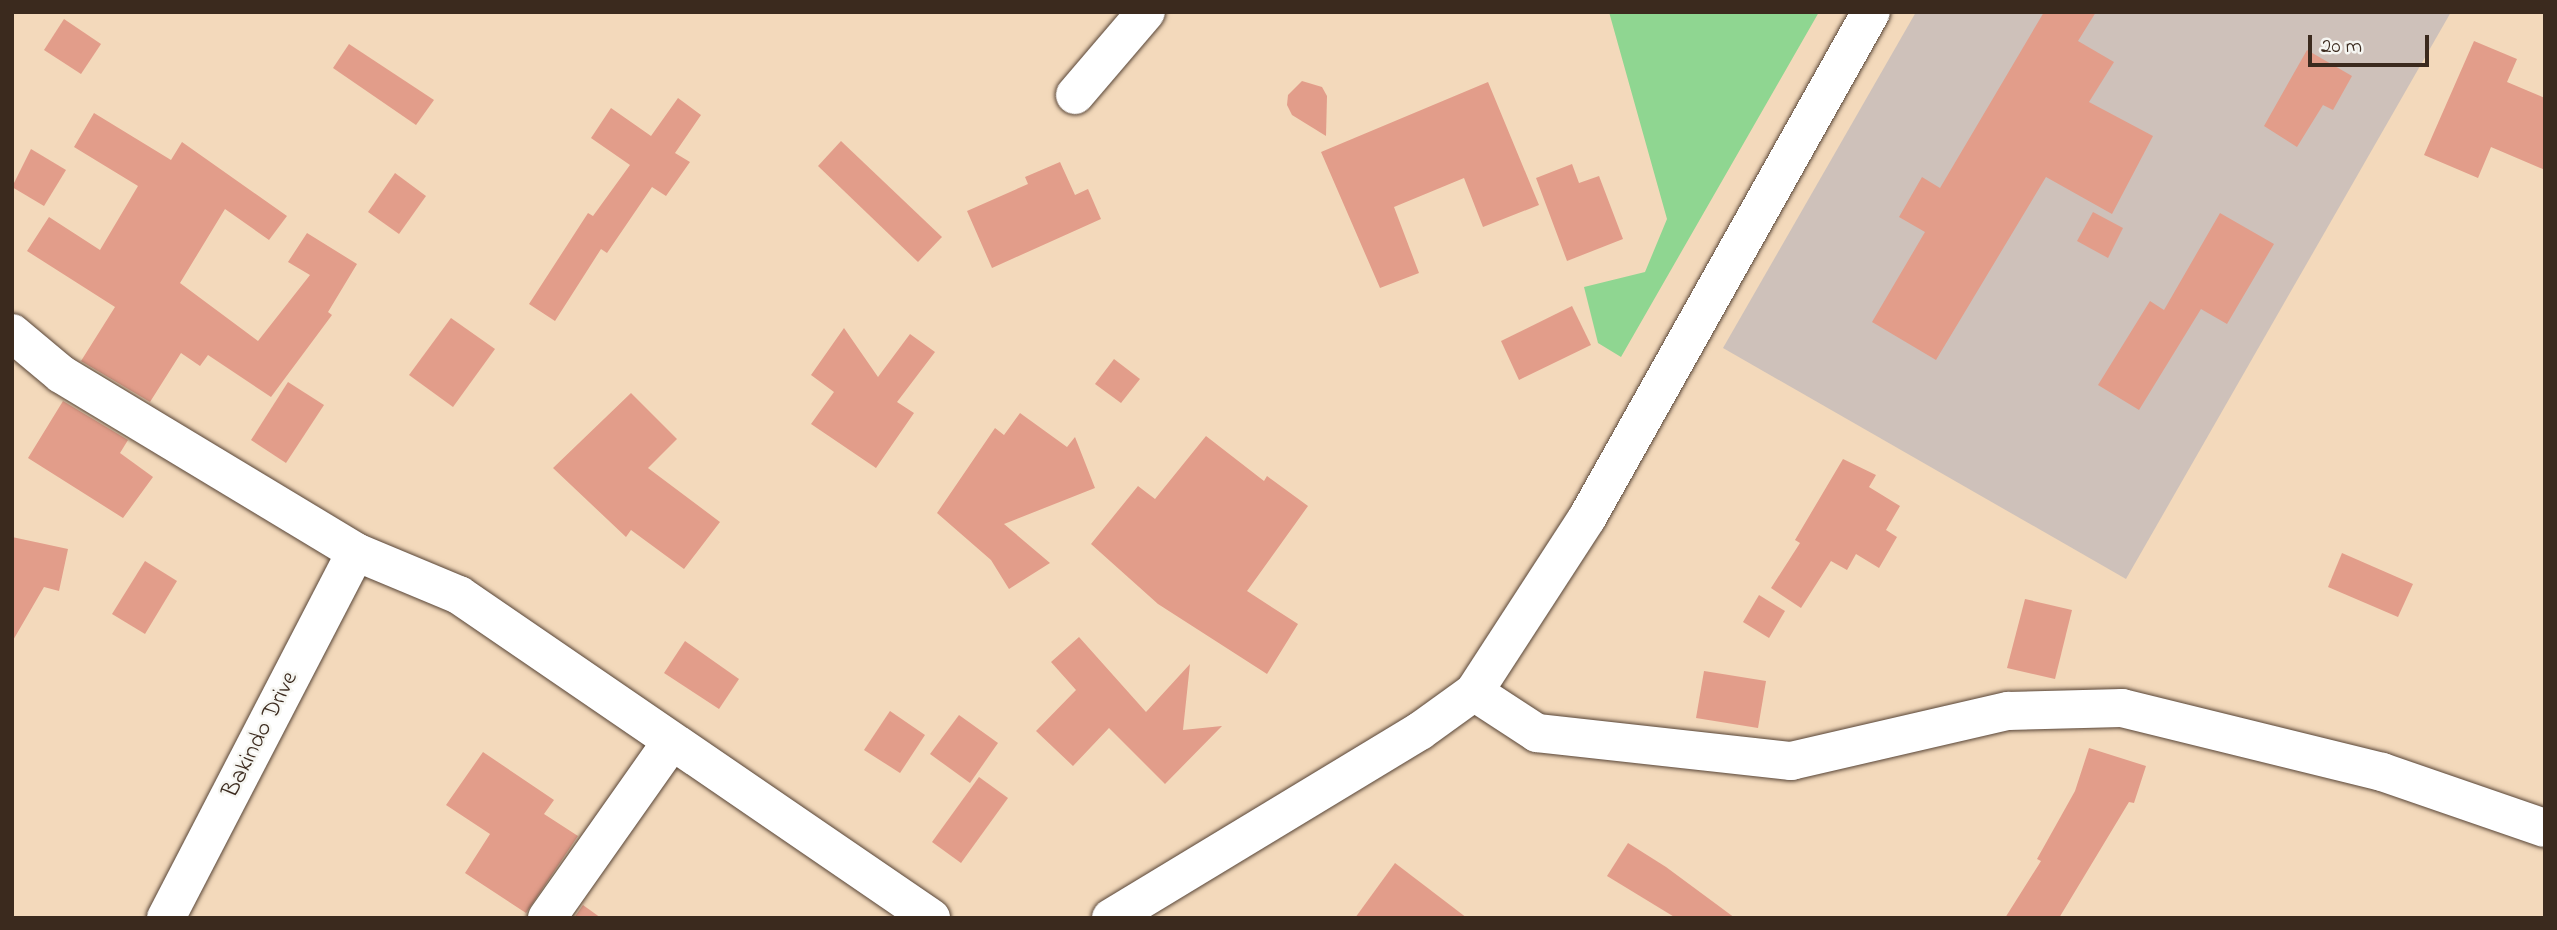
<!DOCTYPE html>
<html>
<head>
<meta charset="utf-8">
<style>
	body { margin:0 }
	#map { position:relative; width:2557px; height:930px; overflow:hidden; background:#f3d9bb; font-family:"Indie Flower",sans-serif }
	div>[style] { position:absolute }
	.industrial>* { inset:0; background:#cec1ba }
	.green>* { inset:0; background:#8fd691 }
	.building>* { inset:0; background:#e29d8a }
	.roads { filter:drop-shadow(0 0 2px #574436) drop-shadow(0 0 2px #574436) }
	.minor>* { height:38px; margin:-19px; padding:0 19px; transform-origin:19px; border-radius:19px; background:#fff }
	span { translate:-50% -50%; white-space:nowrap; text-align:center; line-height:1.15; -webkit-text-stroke:5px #f6f6f2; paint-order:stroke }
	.street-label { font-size:24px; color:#3b2a1e }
	.frame { position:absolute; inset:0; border:14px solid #3b2a1e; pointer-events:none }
	.scale { position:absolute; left:2308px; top:35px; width:121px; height:32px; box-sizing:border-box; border:4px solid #3b2a1e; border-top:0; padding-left:9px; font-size:21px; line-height:24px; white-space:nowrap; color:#3b2a1e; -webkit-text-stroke:5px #f6f6f2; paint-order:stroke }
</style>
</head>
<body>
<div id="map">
	<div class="industrial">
		<div style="clip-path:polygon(1916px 12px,2451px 12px,2126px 579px,1723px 348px)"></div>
	</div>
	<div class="green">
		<div style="clip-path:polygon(1609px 12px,1819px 12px,1621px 357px,1598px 343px,1584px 287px,1645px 272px,1667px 219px)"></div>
	</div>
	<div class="building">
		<div style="clip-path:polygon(2044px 12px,2096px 12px,2078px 41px,2114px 62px,2089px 102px,2153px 136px,2112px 214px,2046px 177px,1936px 360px,1872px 322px,1925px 232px,1899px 217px,1922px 177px,1940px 188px)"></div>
		<div style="clip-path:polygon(64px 19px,101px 44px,81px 74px,44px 50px)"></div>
		<div style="clip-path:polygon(2474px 41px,2517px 59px,2507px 82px,2545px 98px,2545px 170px,2491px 147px,2478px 178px,2424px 155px)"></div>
		<div style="clip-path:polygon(349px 44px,434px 100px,416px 125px,333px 68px)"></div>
		<div style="clip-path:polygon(2307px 50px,2352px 76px,2333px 110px,2323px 105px,2297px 147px,2264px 126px)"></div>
		<div style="clip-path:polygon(1302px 81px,1322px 87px,1327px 96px,1326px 136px,1292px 115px,1287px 105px,1288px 95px)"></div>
		<div style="clip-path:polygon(1488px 82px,1539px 205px,1483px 227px,1464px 178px,1394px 207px,1419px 273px,1380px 288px,1321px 152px)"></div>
		<div style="clip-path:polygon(678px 98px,701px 115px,675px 153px,690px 162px,666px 196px,652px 187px,607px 253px,601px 249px,555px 321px,529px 304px,588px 213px,593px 216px,630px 165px,591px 138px,611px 108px,651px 136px)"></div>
		<div style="clip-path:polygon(94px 113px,171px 160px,182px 142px,287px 216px,269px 240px,225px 209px,180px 283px,258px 341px,310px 275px,288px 262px,307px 233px,357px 264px,328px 312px,332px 315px,271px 397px,208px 355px,200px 366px,181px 353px,150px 402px,81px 361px,115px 307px,27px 251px,49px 217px,100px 250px,138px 186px,74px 147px)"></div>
		<div style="clip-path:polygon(841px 141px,942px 237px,918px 262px,818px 166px)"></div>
		<div style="clip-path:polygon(31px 149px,66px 170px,44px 206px,12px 187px)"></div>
		<div style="clip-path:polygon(1060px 162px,1075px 195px,1088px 189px,1101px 219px,992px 268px,967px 211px,1028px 184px,1025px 177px)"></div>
		<div style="clip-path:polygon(1572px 164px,1579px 183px,1599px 176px,1623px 239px,1567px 261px,1536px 178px)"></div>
		<div style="clip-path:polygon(395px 173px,426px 196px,399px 234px,368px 212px)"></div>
		<div style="clip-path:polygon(2093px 212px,2123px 228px,2108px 258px,2077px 241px)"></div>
		<div style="clip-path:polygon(2220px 213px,2274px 244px,2227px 324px,2201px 309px,2139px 410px,2098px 385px,2150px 301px,2164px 310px)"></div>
		<div style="clip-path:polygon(1572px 306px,1591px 345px,1519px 380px,1501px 341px)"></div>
		<div style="clip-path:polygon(451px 318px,495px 349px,453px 407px,409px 375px)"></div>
		<div style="clip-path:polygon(844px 328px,878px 377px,910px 334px,935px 352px,897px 402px,914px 413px,876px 468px,811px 424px,834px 392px,811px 375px)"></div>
		<div style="clip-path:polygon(1114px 359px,1140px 379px,1121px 403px,1095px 384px)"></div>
		<div style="clip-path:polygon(288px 382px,324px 405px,286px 463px,251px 440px)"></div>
		<div style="clip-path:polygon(631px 393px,677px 439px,648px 468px,720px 522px,684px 569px,631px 530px,626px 537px,553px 468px)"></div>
		<div style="clip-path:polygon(63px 401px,128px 440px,120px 453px,153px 477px,123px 518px,28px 458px)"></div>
		<div style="clip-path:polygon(1020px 413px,1067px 447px,1075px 437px,1095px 488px,1004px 524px,1050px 563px,1009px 589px,991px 560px,937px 513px,995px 428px,1004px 435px)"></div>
		<div style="clip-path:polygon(1206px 436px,1264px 481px,1267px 476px,1308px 506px,1247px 591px,1298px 624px,1267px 674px,1158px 604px,1091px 544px,1138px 486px,1155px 499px)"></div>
		<div style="clip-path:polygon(1843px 459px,1876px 475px,1869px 487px,1900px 506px,1886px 530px,1897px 537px,1879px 568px,1856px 554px,1847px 570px,1831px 561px,1801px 608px,1771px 588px,1800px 543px,1795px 540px)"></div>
		<div style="clip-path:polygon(12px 537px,68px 549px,59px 591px,44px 587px,12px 642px)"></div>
		<div style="clip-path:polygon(2342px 553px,2413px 584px,2398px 617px,2328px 587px)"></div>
		<div style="clip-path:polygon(145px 561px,177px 581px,145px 634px,112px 614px)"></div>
		<div style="clip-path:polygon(1759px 595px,1785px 611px,1769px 638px,1743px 622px)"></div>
		<div style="clip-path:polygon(2025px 599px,2072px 610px,2055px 679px,2007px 668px)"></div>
		<div style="clip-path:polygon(1079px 637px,1146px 712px,1190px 664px,1183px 730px,1222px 726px,1165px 784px,1109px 728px,1073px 766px,1036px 731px,1076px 690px,1051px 662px)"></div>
		<div style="clip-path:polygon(685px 641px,739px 679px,719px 709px,664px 673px)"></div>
		<div style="clip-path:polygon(1704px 671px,1766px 681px,1758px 728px,1696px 718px)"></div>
		<div style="clip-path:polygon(890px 711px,925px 735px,900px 773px,864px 750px)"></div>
		<div style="clip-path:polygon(959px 715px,998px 743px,970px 783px,930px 754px)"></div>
		<div style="clip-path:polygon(2089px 748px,2146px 766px,2134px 803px,2129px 802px,2059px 918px,2005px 918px,2041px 861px,2037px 859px,2075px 791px)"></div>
		<div style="clip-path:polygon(483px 752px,554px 800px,544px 814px,578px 836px,526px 913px,465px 873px,490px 834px,446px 805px)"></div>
		<div style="clip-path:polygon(979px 777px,1008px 798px,961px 863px,932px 842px)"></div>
		<div style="clip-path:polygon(1628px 843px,1666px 867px,1735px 918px,1676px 918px,1607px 876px)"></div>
		<div style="clip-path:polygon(1395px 863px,1467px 918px,1355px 918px)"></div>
		<div style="clip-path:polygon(583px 905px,601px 918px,574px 918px)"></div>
	</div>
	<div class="roads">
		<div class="minor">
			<div style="left:1075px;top:95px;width:109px;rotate:-49.5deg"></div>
			<div style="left:12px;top:333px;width:64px;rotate:39.9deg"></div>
			<div style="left:61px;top:374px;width:345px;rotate:31.1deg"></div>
			<div style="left:356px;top:552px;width:112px;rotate:22.7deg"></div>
			<div style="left:459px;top:595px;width:572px;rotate:34.38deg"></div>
			<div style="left:1474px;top:692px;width:75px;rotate:33.1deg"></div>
			<div style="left:1537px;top:733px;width:256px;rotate:6.3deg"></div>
			<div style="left:1791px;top:761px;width:223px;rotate:-13deg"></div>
			<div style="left:2008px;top:711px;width:114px;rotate:-1.5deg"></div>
			<div style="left:2122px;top:708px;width:268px;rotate:13.8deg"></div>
			<div style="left:2382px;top:772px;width:172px;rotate:19deg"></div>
			<div style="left:166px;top:918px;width:412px;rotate:-62.6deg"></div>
			<div style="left:547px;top:918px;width:215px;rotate:-54.8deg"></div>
			<div style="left:1111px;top:918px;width:361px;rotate:-31.2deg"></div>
			<div style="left:1420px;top:731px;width:67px;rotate:-35.8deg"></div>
			<div style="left:1474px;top:692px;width:207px;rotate:-57deg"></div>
			<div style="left:1587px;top:518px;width:580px;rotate:-60.7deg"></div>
		</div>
	</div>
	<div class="street-label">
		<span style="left:261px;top:735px;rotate:-63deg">Bakindo Drive</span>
	</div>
	<div class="frame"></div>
	<div class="scale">20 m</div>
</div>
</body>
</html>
